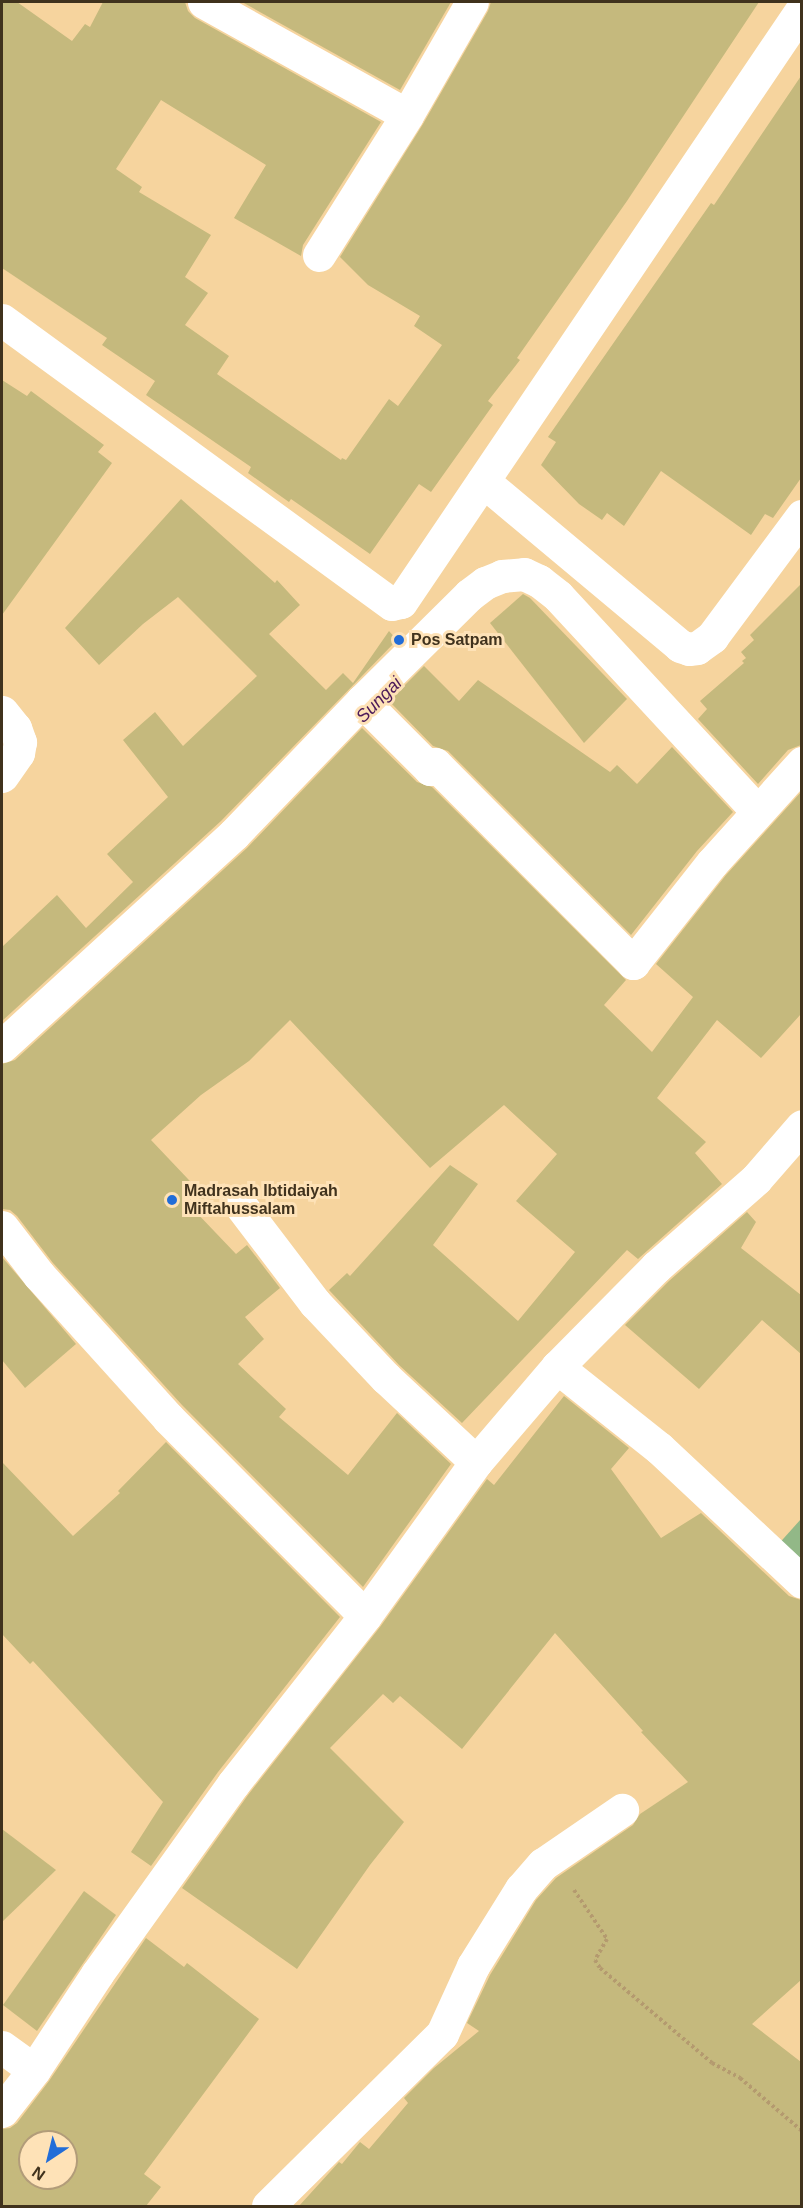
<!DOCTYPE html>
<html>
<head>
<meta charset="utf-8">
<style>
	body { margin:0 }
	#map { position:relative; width:803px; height:2208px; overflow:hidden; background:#f6d49e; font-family:Arial,sans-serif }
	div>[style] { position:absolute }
	.green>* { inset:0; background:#92b887 }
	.building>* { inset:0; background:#c5b97d }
	.path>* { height:4px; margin-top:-2px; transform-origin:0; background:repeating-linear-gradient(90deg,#b49a6f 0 3px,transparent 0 6px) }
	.street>* { height:33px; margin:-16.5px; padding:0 16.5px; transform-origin:16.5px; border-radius:16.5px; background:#fff }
	.dots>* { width:16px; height:16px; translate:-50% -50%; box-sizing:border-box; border:3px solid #fee2b7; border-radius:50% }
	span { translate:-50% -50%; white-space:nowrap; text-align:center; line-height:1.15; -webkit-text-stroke:6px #fee2b7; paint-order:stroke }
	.poi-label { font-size:16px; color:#40321d; font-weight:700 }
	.left { translate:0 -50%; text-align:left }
	.water-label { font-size:18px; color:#4c1a59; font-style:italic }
	.frame { position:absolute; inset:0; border:3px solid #40321d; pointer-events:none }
	.north { position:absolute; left:18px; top:2130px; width:60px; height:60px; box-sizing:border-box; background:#fee2b7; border:2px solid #b29c79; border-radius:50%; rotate:215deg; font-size:16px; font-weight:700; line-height:24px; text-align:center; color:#40321d }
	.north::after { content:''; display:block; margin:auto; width:21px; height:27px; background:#226dd8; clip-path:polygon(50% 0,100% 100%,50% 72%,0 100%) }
</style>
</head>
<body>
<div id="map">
	<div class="green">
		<div style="clip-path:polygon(801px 1519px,801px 1572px,775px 1548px)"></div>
	</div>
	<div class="building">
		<div style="clip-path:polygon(2px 2px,17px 2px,72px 41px,85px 24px,90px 27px,103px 2px,185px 2px,188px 11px,195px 18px,381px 122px,303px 245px,301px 256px,234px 218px,266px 165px,161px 100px,116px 169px,142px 187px,139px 192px,211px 235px,185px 277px,208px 293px,185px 325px,229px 356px,217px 374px,341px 460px,342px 458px,346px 460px,389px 399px,398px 406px,442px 345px,414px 326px,420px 316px,368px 285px,340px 257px,423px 124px,488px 11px,491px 2px,759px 2px,627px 201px,517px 358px,520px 360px,488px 401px,493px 405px,431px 492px,419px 484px,370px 554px,291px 499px,289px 502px,248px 473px,251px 467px,146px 395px,155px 381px,102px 345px,107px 338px,2px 268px)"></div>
		<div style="clip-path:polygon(242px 2px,451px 2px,400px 90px)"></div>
		<div style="clip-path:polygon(801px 76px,801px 478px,773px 518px,765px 514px,751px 535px,661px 471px,624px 526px,607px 513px,602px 520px,579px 504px,541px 465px,556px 442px,548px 437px,711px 203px,714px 205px)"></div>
		<div style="clip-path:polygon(2px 380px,27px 396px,31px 391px,104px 445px,98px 452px,112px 463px,2px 615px)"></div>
		<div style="clip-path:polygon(181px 499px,275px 583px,277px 580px,300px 605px,269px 634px,326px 690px,343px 673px,353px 683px,389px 631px,397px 640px,221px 821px,2px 1021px,2px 947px,57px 895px,86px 928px,133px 882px,107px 854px,168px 797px,123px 740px,155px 712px,183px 746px,257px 676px,178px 597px,143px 624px,99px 665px,65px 628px)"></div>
		<div style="clip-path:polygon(801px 584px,801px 745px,788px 750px,758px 784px,698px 719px,707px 709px,700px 701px,744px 663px,742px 661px,746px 658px,741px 652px,754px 640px,750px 635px)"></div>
		<div style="clip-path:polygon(523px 594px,530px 598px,627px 699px,584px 743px,490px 623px)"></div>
		<div style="clip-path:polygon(424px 666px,459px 701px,478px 680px,610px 772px,617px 765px,637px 784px,672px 747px,733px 812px,697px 851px,631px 935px,448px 751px,433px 746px,389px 701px)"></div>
		<div style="clip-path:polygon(362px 728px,417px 782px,432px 787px,626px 980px,604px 1005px,652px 1052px,693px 997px,656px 964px,726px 875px,801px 792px,801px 1014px,761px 1058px,717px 1020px,657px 1098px,706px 1142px,695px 1153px,722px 1184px,638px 1259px,627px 1250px,462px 1423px,399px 1365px,329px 1290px,347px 1273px,350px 1276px,450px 1165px,478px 1184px,433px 1245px,518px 1321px,575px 1252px,516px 1201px,557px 1154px,504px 1105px,430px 1168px,290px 1020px,249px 1061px,201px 1095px,151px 1140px,206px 1198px,194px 1210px,236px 1254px,247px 1245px,280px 1288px,245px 1317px,264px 1339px,238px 1364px,286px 1409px,279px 1417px,348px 1475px,397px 1413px,451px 1464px,363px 1587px,182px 1405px,53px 1263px,17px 1216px,10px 1210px,2px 1209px,2px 1064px,15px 1060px,247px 848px)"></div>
		<div style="clip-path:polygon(747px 1212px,756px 1222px,741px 1248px,801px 1295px,801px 1354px,762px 1320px,699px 1389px,625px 1325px,669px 1281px)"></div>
		<div style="clip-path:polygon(2px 1257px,76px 1344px,25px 1388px,2px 1360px)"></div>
		<div style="clip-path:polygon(564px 1396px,629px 1448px,611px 1469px,661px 1538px,701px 1513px,789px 1596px,801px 1600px,801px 1980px,752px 2024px,801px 2062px,801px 2206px,299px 2206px,339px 2162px,342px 2164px,360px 2142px,369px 2149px,408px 2103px,404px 2098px,434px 2068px,479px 2031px,467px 2023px,490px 1975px,536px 1900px,556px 1878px,633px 1825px,640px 1814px,688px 1782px,641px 1732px,643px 1731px,555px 1633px,462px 1749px,400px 1696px,393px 1703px,383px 1694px,330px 1748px,404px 1822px,370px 1865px,297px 1969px,182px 1888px,248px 1795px,380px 1627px,487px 1479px,494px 1485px)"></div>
		<div style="clip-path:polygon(166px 1442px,340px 1617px,218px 1772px,151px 1866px,131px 1852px,163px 1802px,33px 1661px,30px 1664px,2px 1634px,2px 1462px,73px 1536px,120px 1493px,118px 1491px)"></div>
		<div style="clip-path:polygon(2px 1829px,56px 1870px,2px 1922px)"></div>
		<div style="clip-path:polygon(84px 1891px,116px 1915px,37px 2031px,3px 2005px)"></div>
		<div style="clip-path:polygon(evenodd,146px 1938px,184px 1967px,187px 1963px,259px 2019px,144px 2174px,161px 2187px,146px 2206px,2px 2206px,2px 2129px,10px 2128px,17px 2123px,49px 2081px,146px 1938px,30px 2142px,66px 2142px,66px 2178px,30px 2178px,30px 2142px)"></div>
	</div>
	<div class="path">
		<div style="left:574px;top:1890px;width:59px;rotate:56deg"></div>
		<div style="left:607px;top:1939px;width:24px;rotate:120deg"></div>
		<div style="left:595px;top:1960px;width:9px;rotate:58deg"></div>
		<div style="left:600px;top:1968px;width:147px;rotate:40.3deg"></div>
		<div style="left:712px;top:2063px;width:32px;rotate:28deg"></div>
		<div style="left:740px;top:2078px;width:82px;rotate:40.5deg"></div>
	</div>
	<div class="street">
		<div style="left:204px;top:2px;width:232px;rotate:29.1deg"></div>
		<div style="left:319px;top:255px;width:165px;rotate:-57.8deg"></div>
		<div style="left:407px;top:115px;width:130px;rotate:-60.1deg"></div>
		<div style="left:2px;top:320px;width:482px;rotate:36.1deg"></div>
		<div style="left:392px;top:604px;width:9px;rotate:-13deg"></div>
		<div style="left:401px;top:602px;width:716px;rotate:-55.93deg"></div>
		<div style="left:483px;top:481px;width:257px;rotate:39.9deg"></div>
		<div style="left:680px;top:646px;width:9px;rotate:18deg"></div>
		<div style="left:689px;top:649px;width:8px;rotate:-7deg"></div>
		<div style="left:697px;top:648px;width:19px;rotate:-36deg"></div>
		<div style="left:712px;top:637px;width:151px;rotate:-53.4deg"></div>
		<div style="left:362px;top:701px;width:96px;rotate:45deg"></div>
		<div style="left:430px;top:769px;width:7px;rotate:-45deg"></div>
		<div style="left:435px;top:764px;width:281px;rotate:45.1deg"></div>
		<div style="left:633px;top:963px;width:127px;rotate:-51.7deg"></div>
		<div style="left:712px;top:863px;width:135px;rotate:-48deg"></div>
		<div style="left:2px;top:712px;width:21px;rotate:51deg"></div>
		<div style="left:15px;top:728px;width:15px;rotate:70deg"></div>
		<div style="left:20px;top:742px;width:11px;rotate:100deg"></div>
		<div style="left:18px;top:753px;width:28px;rotate:125deg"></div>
		<div style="left:2px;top:1046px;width:314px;rotate:-42.4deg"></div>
		<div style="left:234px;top:834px;width:185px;rotate:-46.1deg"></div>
		<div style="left:362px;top:701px;width:151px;rotate:-44.7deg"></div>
		<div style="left:469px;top:595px;width:20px;rotate:-37deg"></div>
		<div style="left:485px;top:583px;width:18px;rotate:-22deg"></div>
		<div style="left:502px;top:576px;width:22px;rotate:-5deg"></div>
		<div style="left:524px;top:574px;width:17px;rotate:25deg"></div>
		<div style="left:539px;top:581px;width:24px;rotate:38deg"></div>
		<div style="left:558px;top:596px;width:293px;rotate:47.2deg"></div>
		<div style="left:238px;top:1202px;width:127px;rotate:52.7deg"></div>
		<div style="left:315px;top:1303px;width:103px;rotate:46.6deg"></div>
		<div style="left:386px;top:1378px;width:123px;rotate:43deg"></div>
		<div style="left:2px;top:1227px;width:61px;rotate:52.4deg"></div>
		<div style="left:39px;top:1275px;width:193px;rotate:47.9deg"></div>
		<div style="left:168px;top:1418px;width:279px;rotate:45.1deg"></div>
		<div style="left:557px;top:1367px;width:130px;rotate:38.5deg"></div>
		<div style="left:659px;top:1448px;width:196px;rotate:43.1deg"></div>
		<div style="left:2px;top:2047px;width:39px;rotate:36deg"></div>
		<div style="left:2px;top:2111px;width:52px;rotate:-52deg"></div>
		<div style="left:34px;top:2070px;width:115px;rotate:-56.7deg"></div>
		<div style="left:97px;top:1974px;width:234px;rotate:-54.4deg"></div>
		<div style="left:233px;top:1784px;width:214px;rotate:-51.8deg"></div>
		<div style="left:365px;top:1616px;width:190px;rotate:-54.2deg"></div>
		<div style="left:476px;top:1462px;width:125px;rotate:-49.5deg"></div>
		<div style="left:557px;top:1367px;width:141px;rotate:-45.3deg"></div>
		<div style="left:656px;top:1267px;width:133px;rotate:-41.3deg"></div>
		<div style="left:756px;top:1179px;width:70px;rotate:-49deg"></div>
		<div style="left:268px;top:2206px;width:245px;rotate:-44.7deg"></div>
		<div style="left:442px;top:2034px;width:75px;rotate:-65.5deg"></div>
		<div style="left:473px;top:1966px;width:91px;rotate:-58.1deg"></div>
		<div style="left:521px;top:1889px;width:33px;rotate:-49deg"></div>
		<div style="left:543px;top:1864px;width:96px;rotate:-34.4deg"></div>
	</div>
	<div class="dots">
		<div style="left:399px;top:640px;background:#226dd8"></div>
		<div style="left:172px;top:1200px;background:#226dd8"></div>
	</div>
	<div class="poi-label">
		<span class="left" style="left:411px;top:640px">Pos Satpam</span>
		<span class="left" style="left:184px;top:1200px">Madrasah Ibtidaiyah<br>Miftahussalam</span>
	</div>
	<div class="water-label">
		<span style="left:379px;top:700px;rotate:-45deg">Sungai</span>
	</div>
	<div class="frame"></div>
	<div class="north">N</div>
</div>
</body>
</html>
